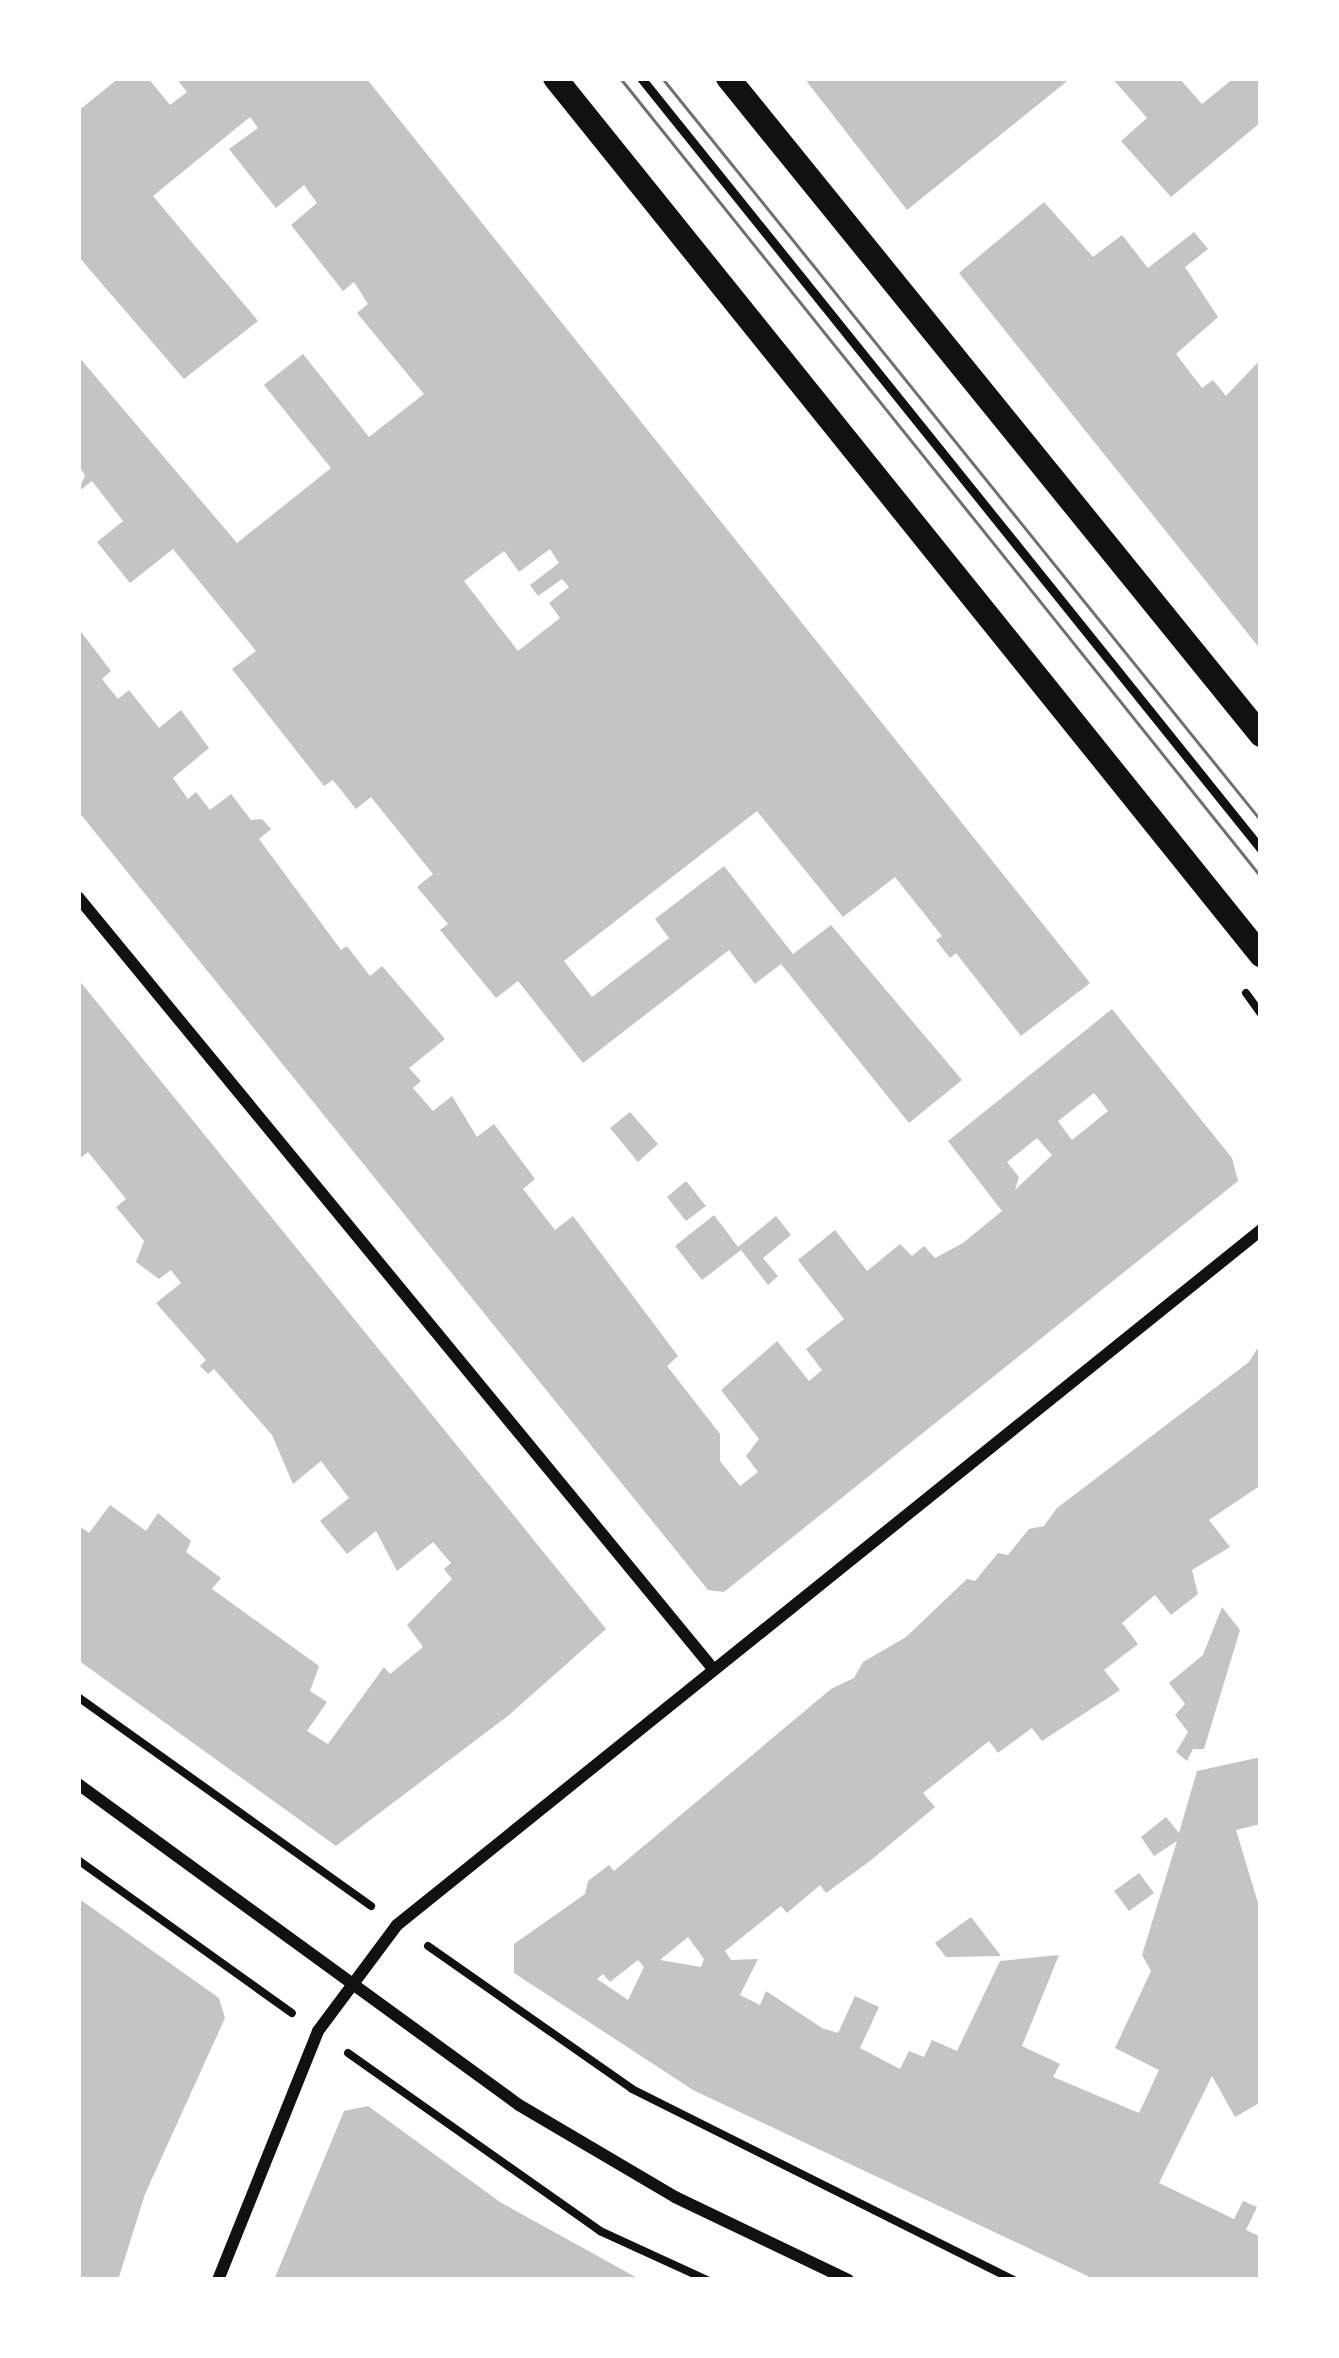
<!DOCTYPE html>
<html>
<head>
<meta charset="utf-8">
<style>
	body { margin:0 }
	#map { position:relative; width:1339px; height:2358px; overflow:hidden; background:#fff; font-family:Poppins,sans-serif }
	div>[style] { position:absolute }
	.building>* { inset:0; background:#c4c4c4 }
	.path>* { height:8px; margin:-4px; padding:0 4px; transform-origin:4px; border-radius:4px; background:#111 }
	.service>* { height:9px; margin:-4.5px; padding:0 4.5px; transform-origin:4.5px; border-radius:4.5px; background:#111 }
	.minor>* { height:12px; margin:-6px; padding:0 6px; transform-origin:6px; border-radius:6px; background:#111 }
	.secondary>* { height:24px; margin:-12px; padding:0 12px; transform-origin:12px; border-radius:12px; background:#111 }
	.tram>* { height:3px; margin:-1.5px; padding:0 1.5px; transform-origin:1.5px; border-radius:1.5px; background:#707070 }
	span { translate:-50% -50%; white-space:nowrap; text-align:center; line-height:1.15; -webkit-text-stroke:9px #fff; paint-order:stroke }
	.frame { position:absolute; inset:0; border:81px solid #fff; pointer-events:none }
</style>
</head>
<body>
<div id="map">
	<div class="building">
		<div style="clip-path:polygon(evenodd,119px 78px,148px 78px,170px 105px,187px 92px,176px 78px,366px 78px,1090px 983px,1021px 1036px,956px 953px,950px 958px,936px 940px,942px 936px,895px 877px,843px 917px,757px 811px,564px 961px,592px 997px,669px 938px,655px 919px,724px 866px,793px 954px,831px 925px,962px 1080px,909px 1123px,781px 964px,755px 984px,729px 950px,583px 1063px,518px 981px,496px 998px,440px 930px,448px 924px,417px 887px,433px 874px,371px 797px,356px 809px,333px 780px,324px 786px,232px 669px,256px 651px,173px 549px,130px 583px,97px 542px,123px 521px,92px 481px,78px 492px,85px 475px,78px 465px,78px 356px,237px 543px,331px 468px,264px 385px,303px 354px,369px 437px,424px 394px,357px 313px,368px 304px,354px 282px,343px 291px,291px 225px,317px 203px,304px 185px,276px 208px,229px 149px,258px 128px,250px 117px,153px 196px,258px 321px,184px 379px,78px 256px,78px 111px,119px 78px,550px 549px,559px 563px,530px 585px,538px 596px,562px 579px,569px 587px,549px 603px,560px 618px,518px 651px,464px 581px,504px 551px,519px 572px,550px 549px)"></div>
		<div style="clip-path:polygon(804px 78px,1071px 78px,907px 210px)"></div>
		<div style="clip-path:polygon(1112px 78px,1179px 78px,1202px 104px,1234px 78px,1261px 78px,1261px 122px,1171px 197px,1121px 141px,1147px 118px)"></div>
		<div style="clip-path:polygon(1044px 202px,1093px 257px,1122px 235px,1148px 268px,1194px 232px,1208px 249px,1185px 267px,1218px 317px,1176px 354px,1202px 388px,1213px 380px,1226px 396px,1261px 359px,1261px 650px,959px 273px)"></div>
		<div style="clip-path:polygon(evenodd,78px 628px,111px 671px,102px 679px,118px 699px,129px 690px,159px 728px,181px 710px,209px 748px,173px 778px,188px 799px,196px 792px,210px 810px,231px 794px,251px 820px,262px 819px,271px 829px,259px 839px,341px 950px,347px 946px,370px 976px,382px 966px,445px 1039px,409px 1068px,421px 1081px,413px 1088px,433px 1111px,452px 1096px,477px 1137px,494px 1124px,535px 1179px,523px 1189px,555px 1230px,573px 1216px,678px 1356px,667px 1366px,720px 1434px,720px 1461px,740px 1486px,758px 1472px,746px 1456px,759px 1439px,721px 1390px,777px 1341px,809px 1381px,822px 1370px,806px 1349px,844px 1319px,798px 1260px,835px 1230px,867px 1271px,900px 1244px,912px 1256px,924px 1246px,935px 1258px,963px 1243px,1002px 1211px,948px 1141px,1112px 1009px,1232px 1158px,1238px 1181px,724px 1592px,708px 1590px,78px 811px,78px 628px,1094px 1093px,1108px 1111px,1072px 1140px,1058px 1121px,1094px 1093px,78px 628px,1037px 1138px,1052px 1155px,1015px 1190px,1019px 1177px,1007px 1162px,1037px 1138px)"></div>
		<div style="clip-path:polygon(78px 979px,606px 1629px,509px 1715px,336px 1846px,78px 1660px,78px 1525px,89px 1533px,110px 1505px,146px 1531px,158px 1513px,191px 1541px,186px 1552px,221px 1578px,212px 1589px,319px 1666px,310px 1691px,327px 1702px,307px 1731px,328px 1744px,384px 1667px,390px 1674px,423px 1647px,407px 1625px,452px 1579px,444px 1569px,451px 1563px,433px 1542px,397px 1571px,376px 1531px,347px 1554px,320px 1521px,349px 1498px,321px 1461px,293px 1484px,272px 1435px,214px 1369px,208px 1374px,200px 1366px,206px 1360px,156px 1303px,181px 1283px,171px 1270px,159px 1279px,136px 1262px,144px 1241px,116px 1207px,126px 1199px,88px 1152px,78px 1160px)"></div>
		<div style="clip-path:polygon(630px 1112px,658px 1144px,638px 1162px,610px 1128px)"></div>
		<div style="clip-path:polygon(686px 1181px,706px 1206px,686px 1221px,667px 1197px)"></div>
		<div style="clip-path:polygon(714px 1215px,738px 1247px,776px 1216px,791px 1235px,763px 1258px,778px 1276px,768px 1285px,741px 1250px,702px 1280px,675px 1246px)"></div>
		<div style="clip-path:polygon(evenodd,1261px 1343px,1261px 1485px,1209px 1520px,1230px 1547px,1192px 1570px,1198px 1594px,1171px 1615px,1155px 1595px,1122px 1623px,1138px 1644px,1104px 1670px,1120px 1690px,1042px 1741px,1032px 1728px,998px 1753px,989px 1741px,923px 1793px,935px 1807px,870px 1861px,826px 1893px,820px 1885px,787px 1913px,781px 1906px,725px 1951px,731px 1960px,758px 1959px,740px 1995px,760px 2005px,766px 1991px,822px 2028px,838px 2033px,855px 1996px,879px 2007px,860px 2048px,900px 2069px,909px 2051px,924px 2057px,932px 2040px,957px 2051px,1000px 1961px,1059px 1955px,1022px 2046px,1060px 2064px,1053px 2077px,1139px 2113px,1159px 2070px,1115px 2048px,1151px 1971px,1142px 1955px,1177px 1841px,1154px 1856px,1141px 1837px,1166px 1817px,1179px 1833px,1197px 1771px,1261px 1757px,1261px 1824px,1236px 1830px,1261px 1913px,1261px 2102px,1235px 2117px,1212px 2076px,1159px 2183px,1234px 2219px,1243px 2201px,1257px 2207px,1246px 2230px,1261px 2237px,1261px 2280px,1096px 2280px,693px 2090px,514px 1973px,514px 1944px,585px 1894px,588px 1881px,609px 1865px,614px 1871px,831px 1689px,854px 1678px,863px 1662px,906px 1637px,967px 1579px,975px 1581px,998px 1553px,1008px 1555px,1029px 1529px,1044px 1526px,1057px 1508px,1249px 1362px,1261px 1343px,688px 1937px,704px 1959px,701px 1967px,660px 1960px,688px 1937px,1261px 1343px,638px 1960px,644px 1967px,628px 2000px,597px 1979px,603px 1974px,610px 1982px,638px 1960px)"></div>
		<div style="clip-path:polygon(1222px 1607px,1240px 1630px,1204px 1749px,1193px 1749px,1187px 1761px,1176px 1752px,1188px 1732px,1175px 1715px,1185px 1704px,1169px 1683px,1203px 1655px)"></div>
		<div style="clip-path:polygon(1139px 1873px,1154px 1893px,1129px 1911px,1114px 1891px)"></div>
		<div style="clip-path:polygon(78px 1898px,219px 1998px,225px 2018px,145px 2194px,118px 2280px,78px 2280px)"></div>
		<div style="clip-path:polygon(971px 1917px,1001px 1956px,946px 1957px,935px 1943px)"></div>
		<div style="clip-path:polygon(368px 2106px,500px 2202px,641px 2280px,274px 2280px,344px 2111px)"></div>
	</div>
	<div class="path">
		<div style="left:1246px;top:993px;width:26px;rotate:54deg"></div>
		<div style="left:78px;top:1697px;width:360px;rotate:35.5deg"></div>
		<div style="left:78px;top:1860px;width:263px;rotate:35.6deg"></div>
		<div style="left:428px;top:1946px;width:249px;rotate:35deg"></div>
		<div style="left:632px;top:2089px;width:427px;rotate:26.6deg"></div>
		<div style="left:348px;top:2053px;width:309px;rotate:35.2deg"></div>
		<div style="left:600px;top:2231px;width:118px;rotate:24.6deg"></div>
	</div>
	<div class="service">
		<div style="left:641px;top:78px;width:989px;rotate:51.2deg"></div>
	</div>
	<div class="minor">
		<div style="left:78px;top:897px;width:1001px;rotate:50.55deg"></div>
		<div style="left:78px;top:1784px;width:545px;rotate:36.05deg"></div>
		<div style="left:519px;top:2105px;width:181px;rotate:30.5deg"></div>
		<div style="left:675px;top:2197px;width:192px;rotate:25.6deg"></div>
		<div style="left:218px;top:2280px;width:268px;rotate:-68.1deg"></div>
		<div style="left:318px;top:2031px;width:132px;rotate:-53.3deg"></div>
		<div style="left:397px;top:1925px;width:1109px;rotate:-38.81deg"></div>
	</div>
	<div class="secondary">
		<div style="left:555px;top:78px;width:1126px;rotate:51.17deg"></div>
		<div style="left:728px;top:78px;width:846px;rotate:50.95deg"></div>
	</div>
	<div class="tram">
		<div style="left:620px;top:78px;width:1024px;rotate:51.26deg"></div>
		<div style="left:662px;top:78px;width:954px;rotate:51.12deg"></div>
	</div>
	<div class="frame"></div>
</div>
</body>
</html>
